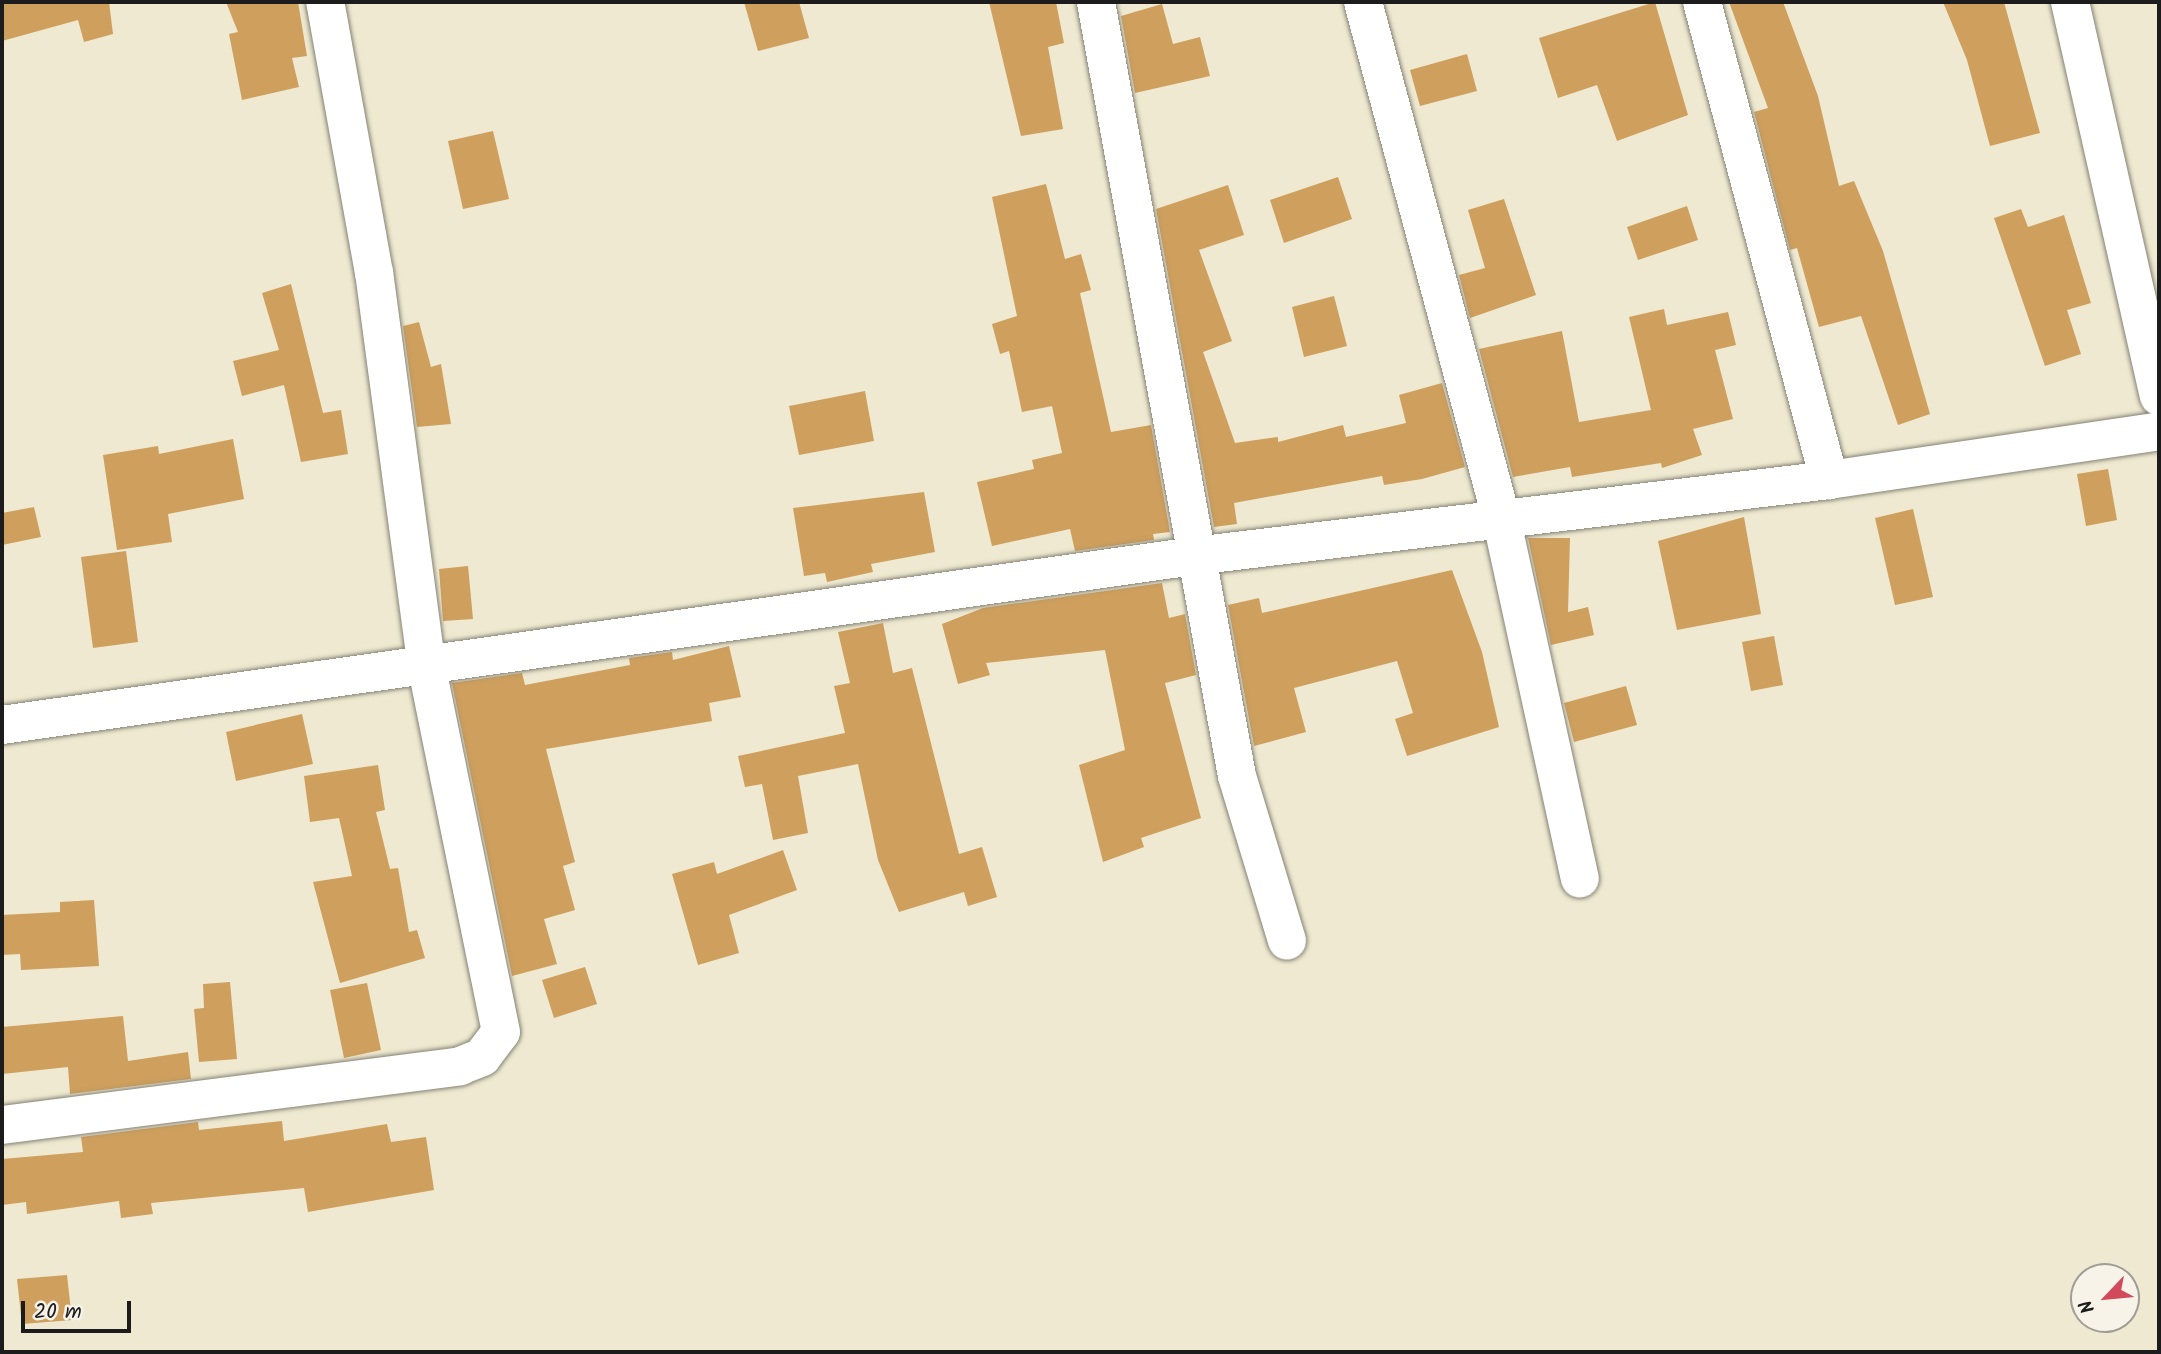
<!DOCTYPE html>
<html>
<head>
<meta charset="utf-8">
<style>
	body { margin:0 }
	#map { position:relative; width:2161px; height:1354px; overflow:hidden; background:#eee9d0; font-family:Kalam,sans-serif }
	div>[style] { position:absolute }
	.building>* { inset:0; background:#ce9f5d }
	.roads { filter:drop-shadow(0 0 2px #858276) drop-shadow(0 0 2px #858276) }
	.street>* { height:38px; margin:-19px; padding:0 19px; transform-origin:19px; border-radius:19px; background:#fff }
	span { translate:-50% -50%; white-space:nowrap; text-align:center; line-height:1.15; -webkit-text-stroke:5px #f7f3e8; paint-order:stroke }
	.frame { position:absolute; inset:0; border:4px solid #1c1c1c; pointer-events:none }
	.north { position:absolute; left:2070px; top:1263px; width:70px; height:70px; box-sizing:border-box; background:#f7f3e8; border:2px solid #9f9d96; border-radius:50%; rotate:244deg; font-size:19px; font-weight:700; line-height:28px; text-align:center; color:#1c1c1c }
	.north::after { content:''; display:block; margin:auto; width:24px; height:32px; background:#d1495b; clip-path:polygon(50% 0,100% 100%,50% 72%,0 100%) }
	.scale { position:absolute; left:21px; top:1301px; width:110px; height:32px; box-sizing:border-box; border:4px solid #1c1c1c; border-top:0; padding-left:9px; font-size:21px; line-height:24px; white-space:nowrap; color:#1c1c1c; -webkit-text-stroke:5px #f7f3e8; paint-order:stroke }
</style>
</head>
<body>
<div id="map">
	<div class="building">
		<div style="clip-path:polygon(2px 2px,109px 2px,113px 34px,84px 42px,78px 20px,2px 41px)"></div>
		<div style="clip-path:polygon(226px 2px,298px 2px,307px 56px,292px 58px,299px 87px,242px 100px,229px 34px,238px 32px)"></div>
		<div style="clip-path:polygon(744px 2px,799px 2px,809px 38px,758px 51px)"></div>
		<div style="clip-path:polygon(989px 2px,1056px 2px,1064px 43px,1048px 47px,1063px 129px,1021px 136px)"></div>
		<div style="clip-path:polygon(1655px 2px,1688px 115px,1617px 141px,1597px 85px,1558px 98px,1539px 38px)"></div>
		<div style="clip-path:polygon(1729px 2px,1783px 2px,1818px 96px,1839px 186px,1854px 181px,1883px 251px,1930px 414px,1898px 425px,1861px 316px,1819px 327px,1797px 248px,1790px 250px,1754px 112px,1768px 108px)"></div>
		<div style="clip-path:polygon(1943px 2px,2004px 2px,2040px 133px,1990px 146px,1967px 60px)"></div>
		<div style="clip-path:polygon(1162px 4px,1173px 44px,1200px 37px,1210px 76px,1135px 93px,1121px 16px)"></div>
		<div style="clip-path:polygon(1467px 54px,1477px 91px,1420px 106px,1410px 70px)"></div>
		<div style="clip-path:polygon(493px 131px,509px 199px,463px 209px,448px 141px)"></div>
		<div style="clip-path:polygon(1338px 177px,1352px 219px,1284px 243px,1270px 200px)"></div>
		<div style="clip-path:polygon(1046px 184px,1065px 259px,1081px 254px,1091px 290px,1080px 293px,1111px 432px,1151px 425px,1170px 532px,1153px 534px,1154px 540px,1075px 551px,1070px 529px,992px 546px,977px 482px,1034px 469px,1032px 460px,1062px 453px,1052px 406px,1022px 412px,1009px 351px,1000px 354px,992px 324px,1017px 316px,992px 197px)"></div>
		<div style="clip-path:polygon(1228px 185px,1244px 235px,1199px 250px,1232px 341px,1203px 352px,1235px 443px,1278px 437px,1278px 442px,1343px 425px,1346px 437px,1406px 423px,1399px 395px,1442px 383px,1465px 467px,1422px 479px,1384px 485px,1382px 476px,1234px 503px,1237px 524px,1214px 527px,1156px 209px)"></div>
		<div style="clip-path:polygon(1504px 199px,1536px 295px,1470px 318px,1459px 275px,1485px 268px,1468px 210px)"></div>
		<div style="clip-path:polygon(1687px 206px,1698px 240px,1638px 260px,1627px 227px)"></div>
		<div style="clip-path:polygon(2021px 209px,2028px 227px,2064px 215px,2091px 303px,2067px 310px,2081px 354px,2045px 366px,1994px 218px)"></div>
		<div style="clip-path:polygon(291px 284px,323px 413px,341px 410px,348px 454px,301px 462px,284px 385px,242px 396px,233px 361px,279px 350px,262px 293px)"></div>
		<div style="clip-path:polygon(1334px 296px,1347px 346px,1304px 357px,1292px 307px)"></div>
		<div style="clip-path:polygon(1664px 309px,1667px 325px,1728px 312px,1736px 345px,1715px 350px,1733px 419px,1693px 429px,1702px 455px,1662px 468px,1661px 463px,1572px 477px,1570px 467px,1513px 477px,1479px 349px,1562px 331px,1579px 422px,1651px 410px,1629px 317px)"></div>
		<div style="clip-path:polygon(419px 322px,431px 367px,441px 364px,451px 424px,417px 427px,403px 326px)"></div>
		<div style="clip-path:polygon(865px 391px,874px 441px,799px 455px,789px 406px)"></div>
		<div style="clip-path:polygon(233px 439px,244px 499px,168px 514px,172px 542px,117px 550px,103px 455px,158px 446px,159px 454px)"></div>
		<div style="clip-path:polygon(2108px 469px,2117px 520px,2086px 526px,2077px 474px)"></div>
		<div style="clip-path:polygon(924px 492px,935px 552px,871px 564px,873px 572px,827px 582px,825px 573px,804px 576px,793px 508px)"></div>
		<div style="clip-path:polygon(34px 507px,41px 537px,2px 545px,2px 513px)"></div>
		<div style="clip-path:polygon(1913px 509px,1933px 597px,1895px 605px,1875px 518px)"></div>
		<div style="clip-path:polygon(1744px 517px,1761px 614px,1677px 630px,1658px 541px)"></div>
		<div style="clip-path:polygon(1528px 538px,1570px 538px,1568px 612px,1588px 607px,1594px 635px,1551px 645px)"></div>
		<div style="clip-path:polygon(126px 551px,138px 642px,93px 648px,81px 557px)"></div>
		<div style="clip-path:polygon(468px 566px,473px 619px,443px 621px,439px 569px)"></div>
		<div style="clip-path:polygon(1452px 570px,1482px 652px,1499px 727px,1407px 756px,1395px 719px,1413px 713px,1397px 661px,1294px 688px,1306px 732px,1254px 746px,1228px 605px,1259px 598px,1262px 613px)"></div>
		<div style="clip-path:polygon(1162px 583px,1169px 618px,1185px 614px,1196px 675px,1165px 683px,1201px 818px,1141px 838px,1144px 847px,1103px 862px,1079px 765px,1125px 750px,1105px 650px,986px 663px,990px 675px,958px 684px,942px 624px,983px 608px)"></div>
		<div style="clip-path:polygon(883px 623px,893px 673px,912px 668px,959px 854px,982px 847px,997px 897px,968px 906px,964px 892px,899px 912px,878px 860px,858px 764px,798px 776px,808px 833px,773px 840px,762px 784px,745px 787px,738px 756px,845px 733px,834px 686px,850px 683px,838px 632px)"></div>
		<div style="clip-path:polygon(1774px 636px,1783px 685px,1751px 691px,1742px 642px)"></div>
		<div style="clip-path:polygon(729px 646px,741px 697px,709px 703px,712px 721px,546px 749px,575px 862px,563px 866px,575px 910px,544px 919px,557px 964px,512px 976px,452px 683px,522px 673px,525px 685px,630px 665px,629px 658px,672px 652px,673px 660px)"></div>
		<div style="clip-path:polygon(1626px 686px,1637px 725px,1574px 742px,1564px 703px)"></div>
		<div style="clip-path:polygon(302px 714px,313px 764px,236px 781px,226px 732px)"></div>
		<div style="clip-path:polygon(378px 765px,385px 810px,376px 812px,390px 869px,398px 868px,409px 932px,417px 930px,425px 958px,340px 983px,313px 882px,352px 876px,339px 818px,310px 822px,304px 776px)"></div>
		<div style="clip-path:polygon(783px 850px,797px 890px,729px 915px,739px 953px,698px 965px,672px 874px,714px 862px,717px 874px)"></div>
		<div style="clip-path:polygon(94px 900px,99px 966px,21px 970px,20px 954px,2px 955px,2px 915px,60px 912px,60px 902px)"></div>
		<div style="clip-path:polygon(585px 967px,597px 1004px,554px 1018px,542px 980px)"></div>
		<div style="clip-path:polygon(230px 982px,237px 1059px,199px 1062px,194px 1009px,204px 1008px,203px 984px)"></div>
		<div style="clip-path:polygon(367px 983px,381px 1050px,344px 1058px,330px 990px)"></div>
		<div style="clip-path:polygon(123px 1016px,128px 1061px,188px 1052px,191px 1079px,70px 1094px,68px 1067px,2px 1074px,2px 1027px)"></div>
		<div style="clip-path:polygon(282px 1121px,284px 1141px,387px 1124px,391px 1142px,426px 1137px,434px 1190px,308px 1212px,304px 1188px,151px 1203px,153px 1214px,121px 1218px,119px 1201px,27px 1214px,26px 1202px,2px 1205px,2px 1159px,83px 1152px,81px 1137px,198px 1122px,199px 1130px)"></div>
		<div style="clip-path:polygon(67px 1275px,72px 1320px,22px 1324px,17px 1279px)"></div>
	</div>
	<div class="roads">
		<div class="street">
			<div style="left:1096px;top:2px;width:787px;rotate:79.68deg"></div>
			<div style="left:1237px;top:776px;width:172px;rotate:73.1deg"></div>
			<div style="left:1363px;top:2px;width:533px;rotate:75deg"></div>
			<div style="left:1501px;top:517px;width:370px;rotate:77.7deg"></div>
			<div style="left:1702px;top:2px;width:495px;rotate:75.1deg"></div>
			<div style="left:2070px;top:2px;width:404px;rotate:77.3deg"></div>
			<div style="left:2px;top:725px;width:1204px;rotate:-8.07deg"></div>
			<div style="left:1194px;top:556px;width:640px;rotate:-6.82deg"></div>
			<div style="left:1829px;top:480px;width:334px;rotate:-8.4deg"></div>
			<div style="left:2px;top:1125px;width:462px;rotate:-7.3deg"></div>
			<div style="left:460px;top:1066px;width:24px;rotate:-22deg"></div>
			<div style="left:482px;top:1057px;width:31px;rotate:-53deg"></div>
			<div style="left:501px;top:1032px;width:370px;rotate:-101.5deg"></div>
			<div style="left:427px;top:669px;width:400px;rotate:-97.6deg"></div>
			<div style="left:374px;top:273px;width:275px;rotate:-100.2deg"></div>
		</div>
	</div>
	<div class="frame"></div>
	<div class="north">N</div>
	<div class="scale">20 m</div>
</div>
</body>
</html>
